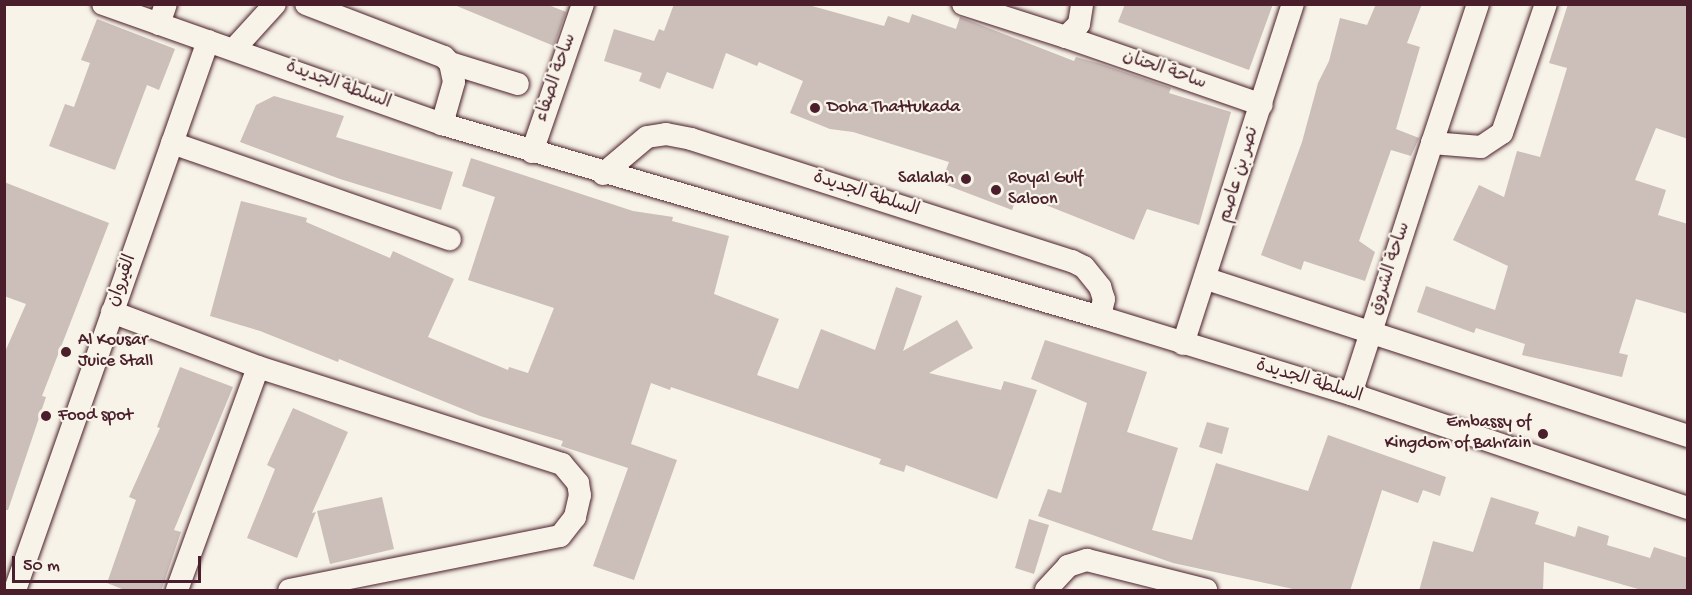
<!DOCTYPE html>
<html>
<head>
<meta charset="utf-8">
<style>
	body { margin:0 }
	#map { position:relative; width:1692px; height:595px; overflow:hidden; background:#f7f3e8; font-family:"Gochi Hand","Playpen Sans Arabic",sans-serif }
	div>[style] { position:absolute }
	.building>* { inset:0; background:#ccbfb9 }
	.roads { filter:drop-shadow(0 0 2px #4a1f2b) drop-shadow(0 0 2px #4a1f2b) }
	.street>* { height:22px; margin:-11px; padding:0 11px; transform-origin:11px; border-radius:11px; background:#f7f3e8 }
	.dots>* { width:16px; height:16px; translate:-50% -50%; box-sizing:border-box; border:3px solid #f7f3e8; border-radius:50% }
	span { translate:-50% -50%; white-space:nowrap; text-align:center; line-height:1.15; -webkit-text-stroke:4.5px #f7f3e8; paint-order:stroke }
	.street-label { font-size:18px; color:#4a1f2b }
	.poi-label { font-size:18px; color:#4a1f2b }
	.left { translate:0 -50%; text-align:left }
	.right { translate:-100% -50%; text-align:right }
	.frame { position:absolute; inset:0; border:6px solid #4a1f2b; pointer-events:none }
	.scale { position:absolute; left:12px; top:556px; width:189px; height:27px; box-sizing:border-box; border:3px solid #4a1f2b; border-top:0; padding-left:8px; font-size:18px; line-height:21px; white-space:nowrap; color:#4a1f2b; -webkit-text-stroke:4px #f7f3e8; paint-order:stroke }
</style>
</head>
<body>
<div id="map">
	<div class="building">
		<div style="clip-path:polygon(452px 4px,546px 4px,566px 12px,554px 46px)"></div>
		<div style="clip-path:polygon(674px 4px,805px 4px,884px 26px,888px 16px,909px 23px,912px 14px,956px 29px,960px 17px,1074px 61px,1076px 57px,1101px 64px,1171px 88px,1169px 93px,1231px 112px,1199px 225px,1147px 209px,1134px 240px,1018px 194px,1012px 210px,941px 183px,949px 162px,853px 132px,830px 129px,790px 113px,803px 81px,759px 62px,757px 66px,726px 53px,713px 89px,667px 72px,660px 89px,639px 81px,642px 73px,604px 61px,614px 29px,654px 41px,659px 29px,664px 31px)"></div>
		<div style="clip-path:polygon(1125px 4px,1273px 4px,1249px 70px,1118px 22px)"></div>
		<div style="clip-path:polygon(1376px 4px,1422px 4px,1407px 43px,1420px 47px,1396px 129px,1419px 138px,1411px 156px,1391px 150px,1359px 241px,1375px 252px,1365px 281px,1304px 261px,1301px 270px,1261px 255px,1302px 142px,1318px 83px,1329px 61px,1340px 18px,1367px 25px)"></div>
		<div style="clip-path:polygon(1568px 4px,1688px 4px,1688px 139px,1656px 128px,1635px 180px,1666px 190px,1658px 215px,1688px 224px,1688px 314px,1636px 299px,1619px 353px,1628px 355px,1622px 377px,1522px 355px,1525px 344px,1476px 328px,1474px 333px,1417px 312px,1426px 286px,1495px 310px,1508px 266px,1453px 240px,1479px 185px,1504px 197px,1517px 151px,1540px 157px,1567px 68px,1549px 63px)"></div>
		<div style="clip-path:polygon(97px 19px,175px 49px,159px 90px,147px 85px,115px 170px,49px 146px,65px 104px,74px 107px,90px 63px,81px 60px)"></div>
		<div style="clip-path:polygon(274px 96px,344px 116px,336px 137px,453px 172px,441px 210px,340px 179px,240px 142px,256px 105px)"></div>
		<div style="clip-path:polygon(471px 158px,633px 211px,673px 217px,672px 221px,729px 236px,714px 294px,779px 319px,757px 375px,798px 389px,821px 329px,875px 350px,896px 287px,922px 296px,903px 351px,957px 320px,973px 348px,929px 373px,1001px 390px,1004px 381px,1037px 390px,997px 499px,906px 465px,904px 472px,879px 464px,881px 459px,671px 387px,670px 390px,651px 383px,631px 444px,677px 460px,634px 580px,593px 566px,628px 468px,561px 446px,563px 441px,480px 416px,339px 359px,338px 362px,260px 331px,210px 316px,241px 201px,307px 218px,306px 222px,390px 258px,393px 251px,454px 279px,428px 337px,508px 370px,509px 367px,528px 373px,554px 308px,468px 280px,495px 197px,462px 186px)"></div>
		<div style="clip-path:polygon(4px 182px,109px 223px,42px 396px,46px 397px,8px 510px,4px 510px,4px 354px,26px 304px,4px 296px)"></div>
		<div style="clip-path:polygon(1045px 340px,1147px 372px,1127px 432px,1178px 448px,1152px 530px,1192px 540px,1216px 463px,1308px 491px,1328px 435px,1446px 477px,1440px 496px,1423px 490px,1418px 503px,1382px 490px,1350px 591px,1302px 591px,1173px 563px,1038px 516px,1048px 489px,1061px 493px,1087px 403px,1031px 379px)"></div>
		<div style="clip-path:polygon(180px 367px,233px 387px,174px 530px,181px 532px,161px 591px,127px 591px,107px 583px,136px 500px,129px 497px,160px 428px,157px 427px)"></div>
		<div style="clip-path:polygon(293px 408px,348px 432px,312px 513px,316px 512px,297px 558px,247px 538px,275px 469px,267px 465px)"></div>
		<div style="clip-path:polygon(1207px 422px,1229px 428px,1222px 454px,1199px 447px)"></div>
		<div style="clip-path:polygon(382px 497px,394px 549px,330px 564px,317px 511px)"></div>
		<div style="clip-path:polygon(1491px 497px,1539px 512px,1535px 524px,1575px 537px,1578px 526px,1609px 536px,1607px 545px,1650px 558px,1654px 547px,1688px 558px,1688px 591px,1645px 591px,1544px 562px,1543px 591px,1419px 591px,1433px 541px,1473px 552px)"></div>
		<div style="clip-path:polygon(1029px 519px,1049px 525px,1034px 574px,1015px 568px)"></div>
	</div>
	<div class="roads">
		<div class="street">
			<div style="left:103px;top:4px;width:360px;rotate:19.5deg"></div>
			<div style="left:442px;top:124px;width:686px;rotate:16.35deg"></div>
			<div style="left:1100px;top:317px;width:263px;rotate:17.1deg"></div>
			<div style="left:1351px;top:394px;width:356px;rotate:18.7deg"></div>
			<div style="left:306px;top:4px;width:148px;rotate:21deg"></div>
			<div style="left:444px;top:57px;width:8px;rotate:45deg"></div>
			<div style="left:450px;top:63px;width:19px;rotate:78deg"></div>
			<div style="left:454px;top:82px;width:44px;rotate:105.9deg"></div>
			<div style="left:963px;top:4px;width:108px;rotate:17.8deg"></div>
			<div style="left:1066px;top:37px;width:18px;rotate:-45deg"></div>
			<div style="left:1079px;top:24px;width:20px;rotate:-81deg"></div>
			<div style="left:1478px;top:4px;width:146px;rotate:108.3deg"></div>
			<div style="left:1432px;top:143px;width:49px;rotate:4.7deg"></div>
			<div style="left:1481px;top:147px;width:25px;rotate:-34deg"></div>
			<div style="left:1502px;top:133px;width:136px;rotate:-71.2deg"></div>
			<div style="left:159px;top:24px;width:21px;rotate:-71deg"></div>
			<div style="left:1066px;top:37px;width:207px;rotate:19.1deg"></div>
			<div style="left:235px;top:48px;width:59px;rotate:-47.7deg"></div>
			<div style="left:450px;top:63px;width:71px;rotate:17.2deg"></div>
			<div style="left:172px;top:143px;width:294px;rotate:19.1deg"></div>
			<div style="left:532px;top:152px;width:157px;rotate:-71deg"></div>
			<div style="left:603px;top:174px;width:57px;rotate:-40.1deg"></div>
			<div style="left:647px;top:137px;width:19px;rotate:-9deg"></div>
			<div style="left:666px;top:134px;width:25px;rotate:11deg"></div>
			<div style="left:691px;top:139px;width:400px;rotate:17.8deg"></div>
			<div style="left:1072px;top:261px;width:13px;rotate:27deg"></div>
			<div style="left:1084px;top:267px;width:26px;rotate:51deg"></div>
			<div style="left:1100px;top:287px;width:13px;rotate:72deg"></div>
			<div style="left:1104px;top:299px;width:18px;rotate:103deg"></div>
			<div style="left:1207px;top:279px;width:506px;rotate:18.08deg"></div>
			<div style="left:112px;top:312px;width:156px;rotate:20.6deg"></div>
			<div style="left:258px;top:367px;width:319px;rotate:17.7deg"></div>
			<div style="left:562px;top:464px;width:25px;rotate:50deg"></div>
			<div style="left:578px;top:483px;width:12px;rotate:81deg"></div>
			<div style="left:580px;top:495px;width:23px;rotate:103deg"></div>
			<div style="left:575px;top:517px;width:24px;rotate:128deg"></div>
			<div style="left:560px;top:536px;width:276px;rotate:168.7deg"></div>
			<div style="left:1183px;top:344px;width:357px;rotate:-72.1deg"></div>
			<div style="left:1351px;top:394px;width:264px;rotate:-72.1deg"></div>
			<div style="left:15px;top:590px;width:582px;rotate:-70.63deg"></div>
			<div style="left:177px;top:590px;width:237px;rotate:-70deg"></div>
			<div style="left:1046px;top:590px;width:33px;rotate:-47deg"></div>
			<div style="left:1068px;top:566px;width:20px;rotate:-18deg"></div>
			<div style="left:1087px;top:560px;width:123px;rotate:14.1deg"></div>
		</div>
	</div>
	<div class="dots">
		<div style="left:815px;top:108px;background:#4a1f2b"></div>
		<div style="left:966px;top:179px;background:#4a1f2b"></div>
		<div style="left:996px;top:190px;background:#4a1f2b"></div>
		<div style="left:66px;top:352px;background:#4a1f2b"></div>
		<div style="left:46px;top:416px;background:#4a1f2b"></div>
		<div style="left:1543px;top:434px;background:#4a1f2b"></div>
	</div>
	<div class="street-label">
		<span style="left:1164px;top:71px;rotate:19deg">ساحة الحنان</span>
		<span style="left:557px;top:78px;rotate:-71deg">ساحة الصفاء</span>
		<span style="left:338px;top:86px;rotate:20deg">السلطة الجديدة</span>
		<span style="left:1240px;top:175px;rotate:-73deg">نصر بن عاصم</span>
		<span style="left:866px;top:195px;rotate:18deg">السلطة الجديدة</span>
		<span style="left:1391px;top:269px;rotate:-72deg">ساحة الشروق</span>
		<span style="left:123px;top:281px;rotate:-70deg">القيروان</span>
		<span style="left:1309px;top:382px;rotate:17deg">السلطة الجديدة</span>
	</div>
	<div class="poi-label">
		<span class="left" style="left:827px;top:108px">Doha Thattukada</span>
		<span class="right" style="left:954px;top:179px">Salalah</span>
		<span class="left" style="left:1008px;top:190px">Royal Gulf<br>Saloon</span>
		<span class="left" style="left:78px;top:352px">Al Kousar<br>Juice Stall</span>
		<span class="left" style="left:58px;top:416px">Food spot</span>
		<span class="right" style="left:1531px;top:434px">Embassy of<br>Kingdom of Bahrain</span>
	</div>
	<div class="frame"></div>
	<div class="scale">50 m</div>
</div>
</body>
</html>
